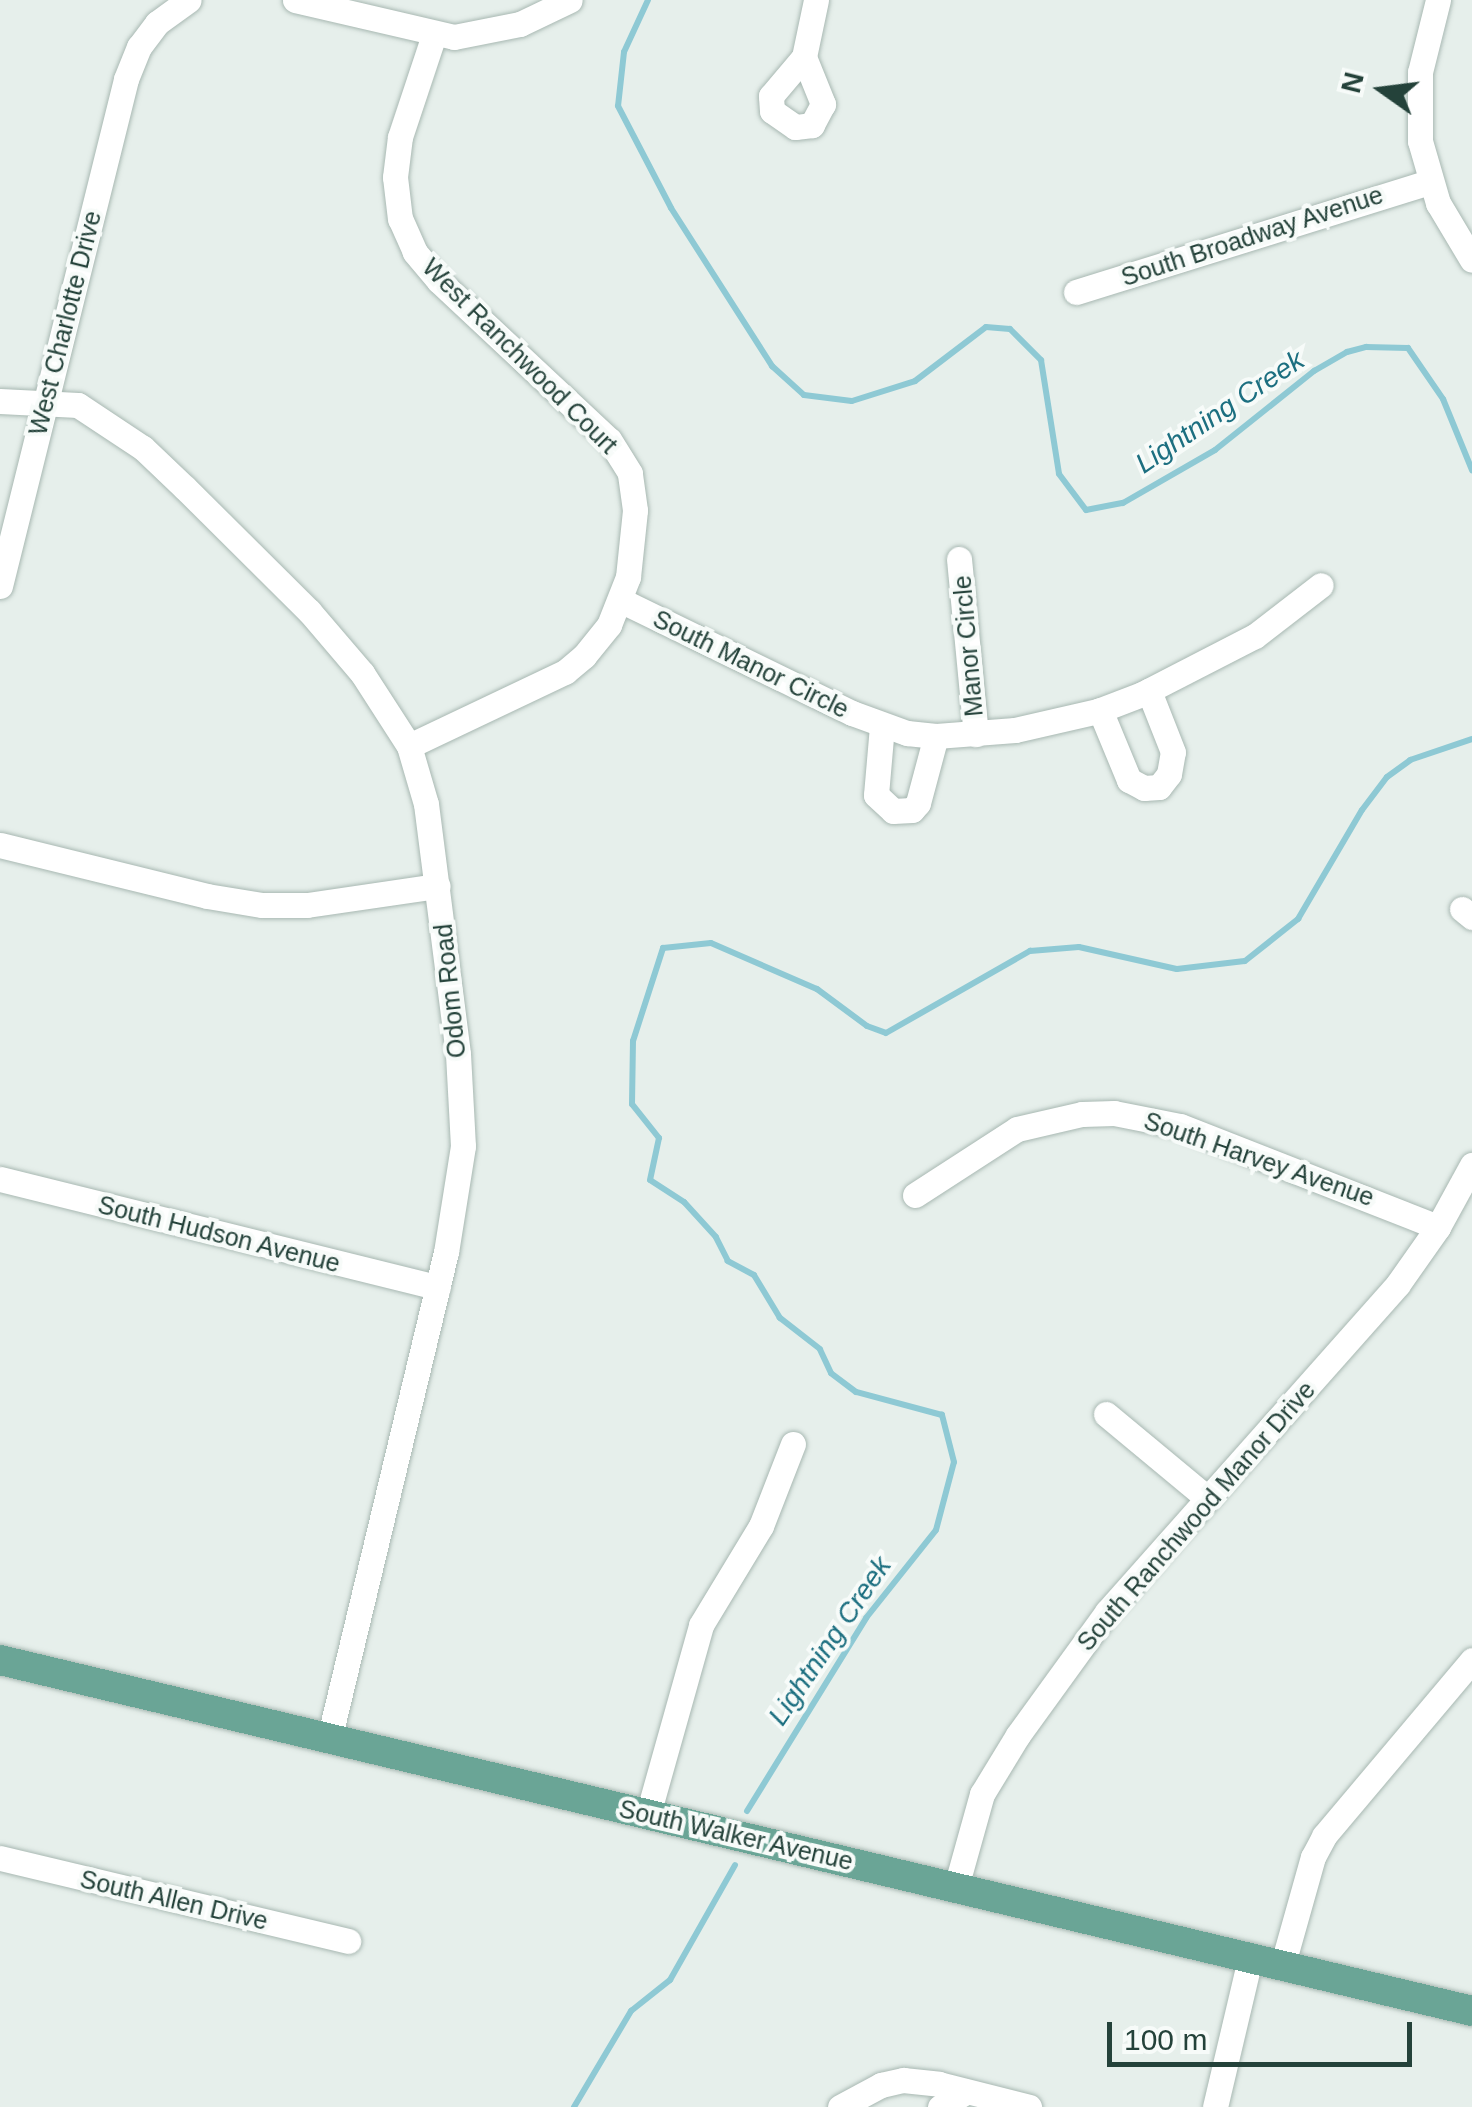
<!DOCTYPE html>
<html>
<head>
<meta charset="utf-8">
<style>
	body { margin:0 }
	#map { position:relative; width:1472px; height:2107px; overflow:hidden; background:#e6efeb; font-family:Helvetica,sans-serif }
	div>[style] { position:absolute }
	.stream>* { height:6px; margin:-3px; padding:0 3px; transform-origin:3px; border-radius:3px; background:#8ec9d4 }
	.roads { filter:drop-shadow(0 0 2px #a8b8b2) drop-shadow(0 0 2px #a8b8b2) }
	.minor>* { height:25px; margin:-12.5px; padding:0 12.5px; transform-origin:12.5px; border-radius:12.5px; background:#fff }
	.major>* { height:30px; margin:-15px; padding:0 15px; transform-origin:15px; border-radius:15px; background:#6aa596 }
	span { translate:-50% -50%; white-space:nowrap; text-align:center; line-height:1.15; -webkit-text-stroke:8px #f7fbf9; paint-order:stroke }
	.street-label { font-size:25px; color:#24423a }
	.water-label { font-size:28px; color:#1c6f80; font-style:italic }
	.north { position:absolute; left:1332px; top:40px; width:100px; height:100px; -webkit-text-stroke:8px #f7fbf9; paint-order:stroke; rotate:284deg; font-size:28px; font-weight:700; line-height:40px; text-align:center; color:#24423a }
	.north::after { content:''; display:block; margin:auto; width:35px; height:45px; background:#24423a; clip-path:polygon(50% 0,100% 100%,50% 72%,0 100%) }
	.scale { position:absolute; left:1107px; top:2022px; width:305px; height:45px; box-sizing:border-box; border:5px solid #24423a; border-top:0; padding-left:12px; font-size:30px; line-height:35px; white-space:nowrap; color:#24423a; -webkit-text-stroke:8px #f7fbf9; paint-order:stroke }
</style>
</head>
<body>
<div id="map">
	<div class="stream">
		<div style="left:648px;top:0;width:57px;rotate:114.8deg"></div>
		<div style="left:624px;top:52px;width:54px;rotate:96.3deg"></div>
		<div style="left:618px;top:106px;width:115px;rotate:62.5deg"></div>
		<div style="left:671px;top:208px;width:188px;rotate:57.4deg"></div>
		<div style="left:772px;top:366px;width:43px;rotate:42.2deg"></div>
		<div style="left:804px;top:395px;width:48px;rotate:7.1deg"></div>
		<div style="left:852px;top:401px;width:66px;rotate:-17.6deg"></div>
		<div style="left:915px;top:381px;width:89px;rotate:-37.3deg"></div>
		<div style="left:986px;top:327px;width:24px;rotate:5deg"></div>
		<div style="left:1010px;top:329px;width:44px;rotate:45deg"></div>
		<div style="left:1041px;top:360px;width:115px;rotate:81deg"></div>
		<div style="left:1059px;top:474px;width:45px;rotate:53.1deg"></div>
		<div style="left:1086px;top:510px;width:38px;rotate:-11deg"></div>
		<div style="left:1123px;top:503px;width:106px;rotate:-29.9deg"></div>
		<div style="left:1215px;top:450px;width:127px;rotate:-38.6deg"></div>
		<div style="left:1314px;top:371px;width:38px;rotate:-30deg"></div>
		<div style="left:1347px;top:352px;width:20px;rotate:-15deg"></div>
		<div style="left:1366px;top:347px;width:42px;rotate:1.4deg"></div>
		<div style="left:1408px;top:348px;width:62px;rotate:55.5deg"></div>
		<div style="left:1443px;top:399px;width:77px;rotate:67.8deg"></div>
		<div style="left:747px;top:1811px;width:227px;rotate:-58.3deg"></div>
		<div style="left:866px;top:1618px;width:112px;rotate:-51.5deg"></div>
		<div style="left:936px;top:1530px;width:70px;rotate:-75.2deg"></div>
		<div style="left:954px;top:1462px;width:49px;rotate:-104.3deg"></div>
		<div style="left:942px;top:1415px;width:89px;rotate:-165deg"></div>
		<div style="left:856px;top:1392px;width:31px;rotate:-143deg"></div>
		<div style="left:831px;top:1373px;width:26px;rotate:-115deg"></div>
		<div style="left:820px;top:1349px;width:51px;rotate:-142.2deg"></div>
		<div style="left:780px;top:1318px;width:50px;rotate:-121.2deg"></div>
		<div style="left:754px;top:1275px;width:30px;rotate:-152deg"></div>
		<div style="left:728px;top:1261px;width:27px;rotate:-117deg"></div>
		<div style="left:716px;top:1237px;width:47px;rotate:-132.4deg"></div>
		<div style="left:684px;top:1202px;width:40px;rotate:-147.1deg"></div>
		<div style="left:650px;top:1180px;width:43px;rotate:-77.9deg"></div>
		<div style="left:659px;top:1138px;width:43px;rotate:-128.5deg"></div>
		<div style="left:632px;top:1104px;width:63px;rotate:-89.1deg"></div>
		<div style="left:633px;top:1041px;width:98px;rotate:-72.1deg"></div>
		<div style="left:663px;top:948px;width:48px;rotate:-5.9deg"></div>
		<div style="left:711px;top:943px;width:116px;rotate:23.5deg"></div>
		<div style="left:817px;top:989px;width:62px;rotate:36.5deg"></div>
		<div style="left:867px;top:1026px;width:20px;rotate:20deg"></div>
		<div style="left:886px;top:1033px;width:166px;rotate:-29.7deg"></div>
		<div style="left:1030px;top:951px;width:49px;rotate:-4.7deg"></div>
		<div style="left:1079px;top:947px;width:100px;rotate:12.7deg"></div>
		<div style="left:1177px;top:969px;width:68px;rotate:-6.7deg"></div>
		<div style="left:1245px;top:961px;width:68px;rotate:-38.4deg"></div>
		<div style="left:1298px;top:919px;width:126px;rotate:-59.6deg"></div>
		<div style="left:1362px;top:810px;width:41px;rotate:-52.9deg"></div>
		<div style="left:1387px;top:777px;width:29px;rotate:-36deg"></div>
		<div style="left:1410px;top:760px;width:65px;rotate:-18.7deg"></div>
		<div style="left:574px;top:2107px;width:112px;rotate:-59.3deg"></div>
		<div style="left:631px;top:2011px;width:50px;rotate:-38.5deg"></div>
		<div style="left:670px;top:1980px;width:132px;rotate:-60.5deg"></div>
	</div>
	<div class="roads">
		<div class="minor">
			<div style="left:295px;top:0;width:163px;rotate:13.1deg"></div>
			<div style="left:454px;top:37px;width:67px;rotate:-11.1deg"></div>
			<div style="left:520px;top:24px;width:55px;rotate:-25.6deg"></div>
			<div style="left:1438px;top:0;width:74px;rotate:104deg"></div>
			<div style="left:1420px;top:72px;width:69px;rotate:90deg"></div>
			<div style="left:1420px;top:141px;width:65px;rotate:73.8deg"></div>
			<div style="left:1438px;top:203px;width:66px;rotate:59.2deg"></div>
			<div style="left:804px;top:57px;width:51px;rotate:68deg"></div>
			<div style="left:823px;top:104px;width:24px;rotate:118deg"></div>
			<div style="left:812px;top:125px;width:17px;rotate:173deg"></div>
			<div style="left:795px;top:127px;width:28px;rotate:-145deg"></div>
			<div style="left:772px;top:111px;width:15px;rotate:-94deg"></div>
			<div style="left:771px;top:96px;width:51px;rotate:-49.8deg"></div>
			<div style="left:804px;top:57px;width:58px;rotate:-78.1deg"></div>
			<div style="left:1076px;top:292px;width:370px;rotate:-17.3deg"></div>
			<div style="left:0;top:401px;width:78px;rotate:2.9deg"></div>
			<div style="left:78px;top:405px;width:78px;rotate:33.5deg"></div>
			<div style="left:143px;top:448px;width:58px;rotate:43.6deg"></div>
			<div style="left:185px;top:488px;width:175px;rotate:44.8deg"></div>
			<div style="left:309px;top:611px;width:82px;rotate:49.5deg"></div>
			<div style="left:362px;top:673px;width:87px;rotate:57.2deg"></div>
			<div style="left:409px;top:746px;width:60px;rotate:73.7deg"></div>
			<div style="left:426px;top:804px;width:252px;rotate:82.7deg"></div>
			<div style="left:458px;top:1054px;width:92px;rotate:86.9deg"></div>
			<div style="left:463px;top:1146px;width:107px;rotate:99.1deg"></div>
			<div style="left:446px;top:1252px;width:500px;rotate:103.5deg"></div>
			<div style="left:959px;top:559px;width:176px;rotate:84.5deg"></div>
			<div style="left:0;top:586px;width:522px;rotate:-76.04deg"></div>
			<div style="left:126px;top:79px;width:35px;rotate:-68deg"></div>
			<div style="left:139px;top:47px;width:30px;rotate:-53deg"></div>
			<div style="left:157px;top:23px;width:39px;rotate:-36deg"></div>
			<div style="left:620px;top:600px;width:258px;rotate:26deg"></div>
			<div style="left:852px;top:713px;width:59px;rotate:20deg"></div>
			<div style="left:907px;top:733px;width:29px;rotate:6deg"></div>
			<div style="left:936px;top:736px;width:79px;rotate:-4.3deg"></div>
			<div style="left:1015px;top:730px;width:85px;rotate:-12.9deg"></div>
			<div style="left:1098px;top:711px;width:47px;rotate:-21.1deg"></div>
			<div style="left:1142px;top:694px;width:127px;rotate:-27.2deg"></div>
			<div style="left:1255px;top:636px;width:83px;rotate:-37.7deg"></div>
			<div style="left:1100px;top:710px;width:76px;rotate:67.5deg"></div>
			<div style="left:1129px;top:780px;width:17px;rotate:28deg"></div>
			<div style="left:1144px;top:788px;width:15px;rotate:-4deg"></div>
			<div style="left:1159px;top:787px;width:16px;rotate:-52deg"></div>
			<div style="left:1169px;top:774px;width:22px;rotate:-80deg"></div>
			<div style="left:1173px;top:752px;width:66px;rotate:-111.5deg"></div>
			<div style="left:882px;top:726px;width:69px;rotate:95deg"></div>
			<div style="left:876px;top:795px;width:23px;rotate:43deg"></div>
			<div style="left:893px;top:811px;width:19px;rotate:-3deg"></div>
			<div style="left:912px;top:810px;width:9px;rotate:-49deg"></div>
			<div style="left:918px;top:803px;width:69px;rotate:-75deg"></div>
			<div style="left:409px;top:746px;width:173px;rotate:-25.4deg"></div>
			<div style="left:565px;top:672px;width:25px;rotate:-40deg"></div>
			<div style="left:584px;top:656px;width:40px;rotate:-51deg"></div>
			<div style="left:609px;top:625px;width:52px;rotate:-68.4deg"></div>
			<div style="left:628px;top:577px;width:67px;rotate:-84deg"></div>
			<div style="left:635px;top:510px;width:37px;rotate:-98deg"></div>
			<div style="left:630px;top:473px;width:39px;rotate:-122deg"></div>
			<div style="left:609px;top:440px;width:233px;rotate:-136.9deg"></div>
			<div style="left:439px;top:281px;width:38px;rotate:-130deg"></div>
			<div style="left:415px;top:252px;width:36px;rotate:-114deg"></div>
			<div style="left:400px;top:219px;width:42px;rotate:-96.8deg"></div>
			<div style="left:395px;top:177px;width:40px;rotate:-82.9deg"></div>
			<div style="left:400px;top:137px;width:108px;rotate:-71.6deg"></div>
			<div style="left:0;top:845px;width:213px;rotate:13.8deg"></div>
			<div style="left:207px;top:896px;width:56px;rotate:9.3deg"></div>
			<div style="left:262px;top:905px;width:45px"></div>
			<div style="left:307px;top:905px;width:132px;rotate:-8.3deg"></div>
			<div style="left:1462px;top:909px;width:13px;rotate:39deg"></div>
			<div style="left:0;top:1179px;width:451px;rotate:13.9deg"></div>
			<div style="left:915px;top:1195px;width:121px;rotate:-32.9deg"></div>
			<div style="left:1017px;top:1129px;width:67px;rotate:-13deg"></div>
			<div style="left:1082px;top:1114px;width:32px;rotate:-2deg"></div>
			<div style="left:1114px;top:1113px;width:67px;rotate:11.1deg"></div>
			<div style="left:1180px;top:1126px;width:277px;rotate:21.4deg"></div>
			<div style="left:1106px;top:1414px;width:130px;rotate:39.7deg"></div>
			<div style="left:648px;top:1814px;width:196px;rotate:-74.3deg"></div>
			<div style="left:701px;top:1625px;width:116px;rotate:-58.8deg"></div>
			<div style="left:761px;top:1526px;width:88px;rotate:-68.7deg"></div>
			<div style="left:0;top:1858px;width:358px;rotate:13.4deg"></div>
			<div style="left:956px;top:1887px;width:97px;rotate:-74.4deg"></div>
			<div style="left:982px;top:1794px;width:69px;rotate:-58.6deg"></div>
			<div style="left:1018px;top:1735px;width:152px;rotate:-54.1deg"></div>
			<div style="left:1107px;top:1612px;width:438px;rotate:-48.4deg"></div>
			<div style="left:1398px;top:1284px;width:70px;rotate:-54.9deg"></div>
			<div style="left:1438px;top:1227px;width:71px;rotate:-61.3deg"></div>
			<div style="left:1282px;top:1967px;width:114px;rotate:-74.3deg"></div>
			<div style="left:1313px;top:1857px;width:24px;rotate:-62deg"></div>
			<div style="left:1324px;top:1836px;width:230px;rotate:-49.9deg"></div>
			<div style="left:840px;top:2107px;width:47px;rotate:-28.2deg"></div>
			<div style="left:881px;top:2085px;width:23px;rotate:-13deg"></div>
			<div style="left:903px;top:2080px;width:36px;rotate:6deg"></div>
			<div style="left:939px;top:2084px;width:93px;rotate:14.3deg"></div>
			<div style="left:940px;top:2107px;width:30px;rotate:-30deg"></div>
			<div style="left:1215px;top:2107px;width:152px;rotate:-76.7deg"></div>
		</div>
		<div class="major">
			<div style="left:0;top:1660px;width:1513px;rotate:13.41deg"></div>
		</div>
	</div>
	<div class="street-label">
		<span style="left:1252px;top:236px;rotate:-18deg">South Broadway Avenue</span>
		<span style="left:65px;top:323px;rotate:-76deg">West Charlotte Drive</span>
		<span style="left:520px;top:356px;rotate:45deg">West Ranchwood Court</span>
		<span style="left:968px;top:646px;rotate:-95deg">Manor Circle</span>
		<span style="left:751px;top:664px;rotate:26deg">South Manor Circle</span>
		<span style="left:450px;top:991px;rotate:-96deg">Odom Road</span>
		<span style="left:1259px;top:1159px;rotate:19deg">South Harvey Avenue</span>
		<span style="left:219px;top:1234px;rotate:14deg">South Hudson Avenue</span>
		<span style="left:1196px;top:1516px;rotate:-49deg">South Ranchwood Manor Drive</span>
		<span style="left:736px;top:1835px;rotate:13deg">South Walker Avenue</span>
		<span style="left:174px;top:1900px;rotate:13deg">South Allen Drive</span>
	</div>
	<div class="water-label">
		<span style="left:1220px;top:412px;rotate:-34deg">Lightning Creek</span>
		<span style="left:830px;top:1641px;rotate:-56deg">Lightning Creek</span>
	</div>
	<div class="north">N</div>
	<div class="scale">100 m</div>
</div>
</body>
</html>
